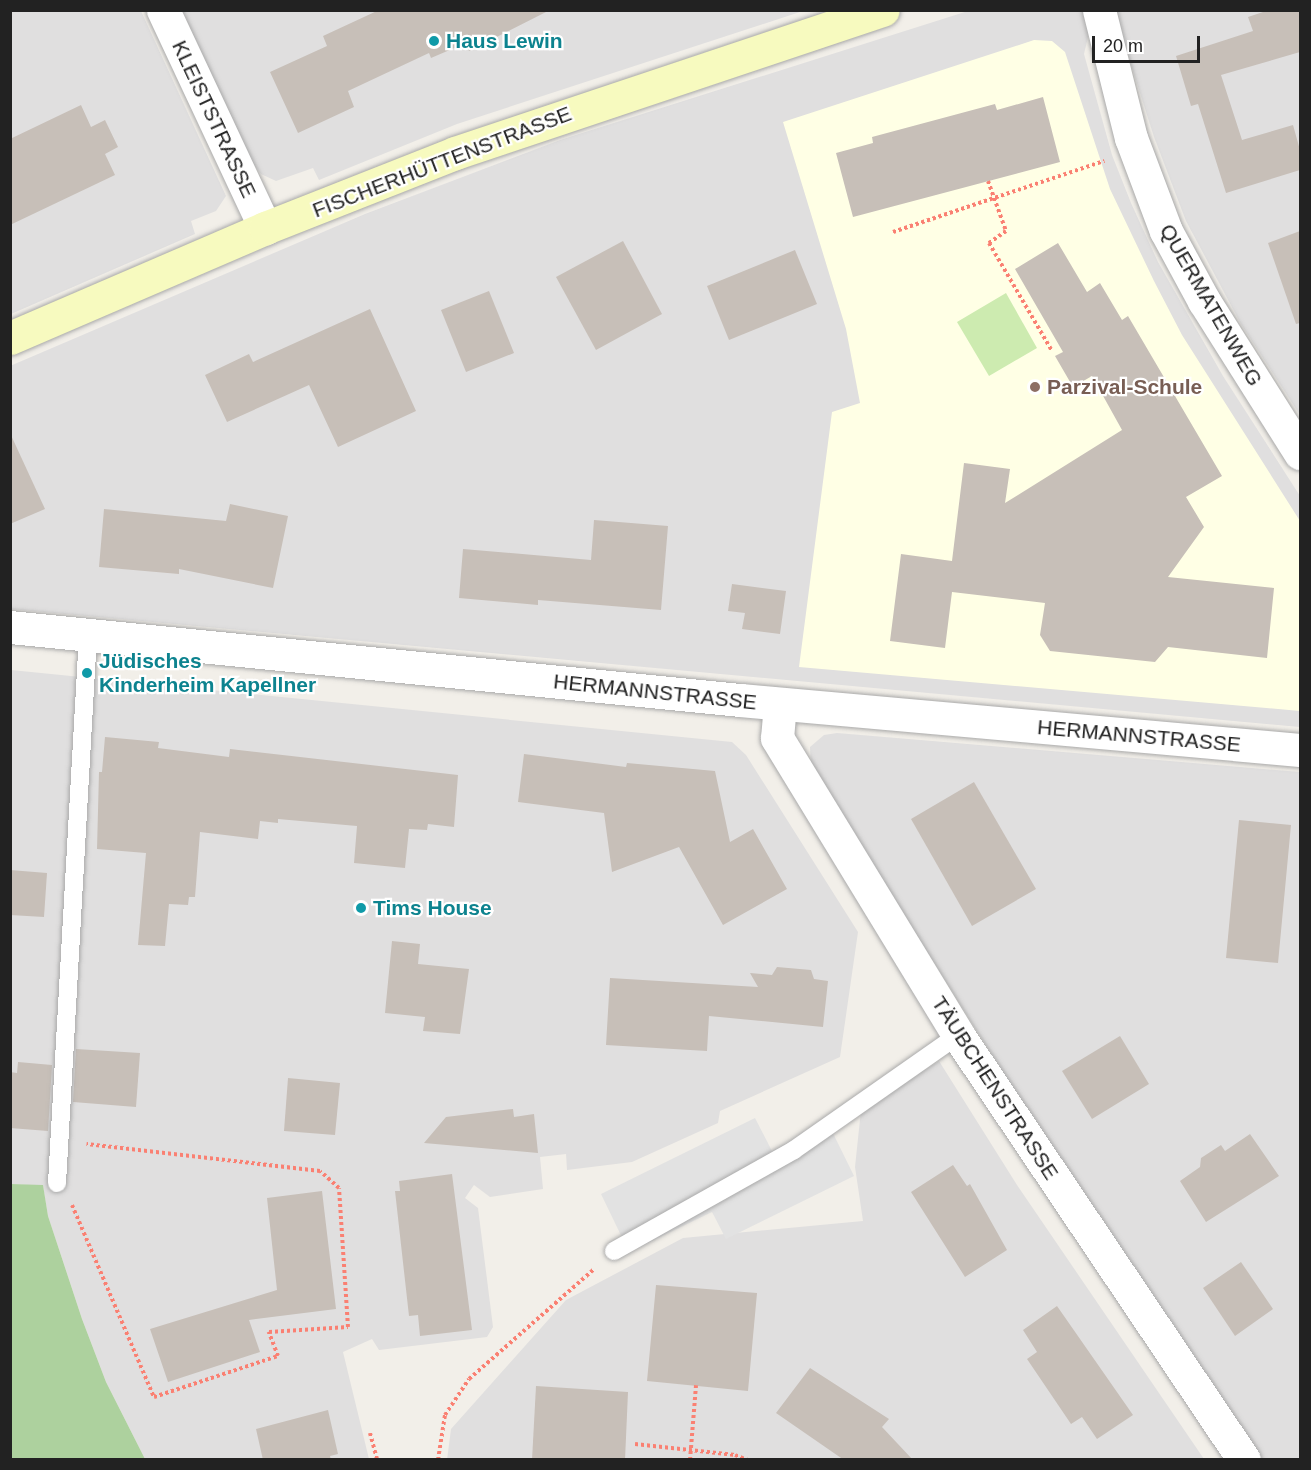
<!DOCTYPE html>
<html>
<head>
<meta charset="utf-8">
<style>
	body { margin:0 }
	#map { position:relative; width:1311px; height:1470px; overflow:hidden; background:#f2efe9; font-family:Helvetica,sans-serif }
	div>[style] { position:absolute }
	.residential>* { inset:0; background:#e0dfdf }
	.education>* { inset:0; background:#ffffe5 }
	.grass>* { inset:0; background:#cdebb0 }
	.forest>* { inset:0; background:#add19e }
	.parking>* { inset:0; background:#e2e2e2 }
	.building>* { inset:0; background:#c7bfb8 }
	.path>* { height:4px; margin-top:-2px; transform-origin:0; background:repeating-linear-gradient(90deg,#fa8072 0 3px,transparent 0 6px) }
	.roads { filter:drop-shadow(0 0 2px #a9a9a9) drop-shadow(0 0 2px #a9a9a9) }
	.lane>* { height:18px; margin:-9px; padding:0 9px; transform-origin:9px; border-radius:9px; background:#fff }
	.street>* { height:33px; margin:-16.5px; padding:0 16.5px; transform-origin:16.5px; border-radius:16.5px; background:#fff }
	.secondary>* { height:33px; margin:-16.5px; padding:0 16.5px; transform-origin:16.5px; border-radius:16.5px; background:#f7fabf }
	.dots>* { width:16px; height:16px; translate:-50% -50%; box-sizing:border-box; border:3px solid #fff; border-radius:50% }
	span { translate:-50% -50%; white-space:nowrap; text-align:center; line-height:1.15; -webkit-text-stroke:4.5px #fff; paint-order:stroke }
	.culture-label { font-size:21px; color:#0d838f; font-weight:700 }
	.left { translate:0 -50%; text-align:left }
	.street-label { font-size:21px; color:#222 }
	.education-label { font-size:21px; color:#785e54; font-weight:700 }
	.frame { position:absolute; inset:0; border:12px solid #222; pointer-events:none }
	.scale { position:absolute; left:1092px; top:36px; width:108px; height:27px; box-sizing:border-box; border:3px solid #222; border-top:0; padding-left:8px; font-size:18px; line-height:21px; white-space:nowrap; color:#222; -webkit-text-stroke:4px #fff; paint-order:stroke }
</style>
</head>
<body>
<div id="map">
	<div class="residential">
		<div style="clip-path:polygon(11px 11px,141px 11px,226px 196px,216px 211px,191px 221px,195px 234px,11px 314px)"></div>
		<div style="clip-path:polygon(182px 11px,803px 11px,457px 124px,319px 180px,313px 168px,276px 181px,261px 174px,254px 165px)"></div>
		<div style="clip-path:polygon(968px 11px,1084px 12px,1089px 33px,1084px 54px,1112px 155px,1131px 203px,1158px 262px,1223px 376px,1300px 496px,1300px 727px,11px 609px,10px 366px,365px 214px,560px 140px)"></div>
		<div style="clip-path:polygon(1114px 11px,1300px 11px,1300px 415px,1241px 324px,1186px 221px,1154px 137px)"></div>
		<div style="clip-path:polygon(11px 670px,732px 742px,746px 755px,858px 932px,840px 1057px,720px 1111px,718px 1123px,632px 1162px,567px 1170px,566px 1154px,540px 1157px,543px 1189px,490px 1197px,474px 1185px,465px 1198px,478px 1208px,493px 1327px,487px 1337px,379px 1350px,372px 1339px,343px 1352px,369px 1459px,145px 1459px,106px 1382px,82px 1319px,48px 1216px,43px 1186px,11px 1184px)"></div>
		<div style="clip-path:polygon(837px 733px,1300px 772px,1300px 1459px,1262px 1459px,1048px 1144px,811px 767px,810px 747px,824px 735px)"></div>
		<div style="clip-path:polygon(939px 1061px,1017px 1185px,1204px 1459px,447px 1460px,451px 1429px,566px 1300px,683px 1238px,863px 1221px,855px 1167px,861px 1110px)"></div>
	</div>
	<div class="education">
		<div style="clip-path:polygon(1034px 40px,1052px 41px,1065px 52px,1110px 189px,1154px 281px,1182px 335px,1300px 521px,1300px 711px,799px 667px,832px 412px,860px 403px,846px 329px,783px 122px)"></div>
	</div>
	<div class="grass">
		<div style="clip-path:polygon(1006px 293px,1037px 348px,989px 376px,957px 322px)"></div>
	</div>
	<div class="forest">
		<div style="clip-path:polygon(11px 1184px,43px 1185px,48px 1216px,82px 1319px,106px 1382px,145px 1459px,11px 1459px)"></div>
	</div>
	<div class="parking">
		<div style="clip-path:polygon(755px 1118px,772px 1151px,828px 1123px,854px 1176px,726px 1239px,712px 1212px,629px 1252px,601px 1194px)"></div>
	</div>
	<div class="building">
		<div style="clip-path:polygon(379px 10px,550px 10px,469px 51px,466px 43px,431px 58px,429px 53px,348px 91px,354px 107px,298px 133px,270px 72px,327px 46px,323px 36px)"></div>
		<div style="clip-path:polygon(1269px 10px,1300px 10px,1300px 52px,1221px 75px,1242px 140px,1293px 125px,1300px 150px,1300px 170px,1226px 193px,1198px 104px,1191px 106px,1176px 56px,1253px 31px,1248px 17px)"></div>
		<div style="clip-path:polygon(1043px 97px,1060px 162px,853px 217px,836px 153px,873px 143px,872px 137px,995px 104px,997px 110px)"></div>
		<div style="clip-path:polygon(81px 105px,91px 127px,105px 120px,118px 147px,105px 154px,115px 175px,10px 225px,10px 139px)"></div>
		<div style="clip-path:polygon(1300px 231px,1300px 323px,1296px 324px,1268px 243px)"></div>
		<div style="clip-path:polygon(623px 241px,662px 314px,596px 350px,556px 277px)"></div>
		<div style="clip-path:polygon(1058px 243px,1087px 292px,1100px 283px,1122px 320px,1128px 316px,1222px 476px,1186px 497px,1204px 527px,1168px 577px,1274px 588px,1267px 658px,1168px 647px,1155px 662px,1050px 651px,1040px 635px,1045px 603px,952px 592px,945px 648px,890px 641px,901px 554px,952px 561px,964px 463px,1010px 469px,1005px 503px,1122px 430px,1092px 376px,1073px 387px,1055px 356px,1063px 352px,1015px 269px)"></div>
		<div style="clip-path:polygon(795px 250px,817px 304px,729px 340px,707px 286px)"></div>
		<div style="clip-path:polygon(489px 291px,514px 353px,466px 372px,441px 310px)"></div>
		<div style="clip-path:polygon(370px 309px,416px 411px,338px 447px,309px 385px,227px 422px,205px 375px,249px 354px,253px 362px)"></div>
		<div style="clip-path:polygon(10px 433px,45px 509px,10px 524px)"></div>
		<div style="clip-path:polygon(230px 504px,288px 516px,273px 588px,179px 569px,179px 574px,99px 567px,104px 509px,226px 521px)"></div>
		<div style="clip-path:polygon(594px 520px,668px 526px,661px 610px,538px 600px,538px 605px,459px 598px,463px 549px,591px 560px)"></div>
		<div style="clip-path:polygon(732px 584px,786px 591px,780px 634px,742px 629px,745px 613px,728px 611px)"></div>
		<div style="clip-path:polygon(105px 737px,159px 742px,158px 748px,229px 757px,230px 749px,458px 775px,454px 827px,428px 824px,427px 830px,409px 829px,405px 868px,354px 863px,357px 826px,278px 819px,278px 823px,260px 821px,258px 839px,200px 832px,195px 897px,189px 897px,188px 905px,169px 904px,165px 946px,138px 945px,146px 853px,97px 849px,99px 772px,102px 772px)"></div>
		<div style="clip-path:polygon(524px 754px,626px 767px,627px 763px,715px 771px,730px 842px,753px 829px,787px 889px,723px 925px,679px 847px,612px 872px,604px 813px,518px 802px)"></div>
		<div style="clip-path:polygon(974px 782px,1036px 889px,972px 926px,911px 819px)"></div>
		<div style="clip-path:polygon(1239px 820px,1291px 825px,1278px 963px,1226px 958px)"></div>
		<div style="clip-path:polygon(10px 870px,47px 873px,44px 917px,10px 915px)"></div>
		<div style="clip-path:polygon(392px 941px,420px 944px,418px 964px,469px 969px,460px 1034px,423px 1031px,425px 1017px,385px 1013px)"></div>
		<div style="clip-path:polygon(777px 967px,811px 970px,814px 979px,828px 981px,823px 1027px,709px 1016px,707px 1051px,606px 1045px,610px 978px,758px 987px,750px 973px,772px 975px)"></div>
		<div style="clip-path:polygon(1120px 1036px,1149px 1084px,1092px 1119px,1062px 1071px)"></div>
		<div style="clip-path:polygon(76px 1049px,140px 1053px,136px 1107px,73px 1102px)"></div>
		<div style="clip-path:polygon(18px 1062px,52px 1065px,48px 1131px,10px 1128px,10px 1072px,17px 1073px)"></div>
		<div style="clip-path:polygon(288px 1078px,340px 1083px,335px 1135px,284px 1131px)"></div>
		<div style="clip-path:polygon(513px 1109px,514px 1117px,534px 1114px,538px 1153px,424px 1143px,446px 1117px)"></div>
		<div style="clip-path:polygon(1250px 1134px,1279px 1176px,1206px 1222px,1180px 1181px,1200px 1167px,1201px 1158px,1221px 1145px,1225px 1151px)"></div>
		<div style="clip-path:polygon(953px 1165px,967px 1186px,970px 1184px,1007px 1250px,965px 1277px,911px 1192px)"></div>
		<div style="clip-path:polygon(452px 1174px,472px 1330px,420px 1336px,418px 1315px,409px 1316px,395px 1191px,400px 1191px,399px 1181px)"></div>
		<div style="clip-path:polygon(322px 1191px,336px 1309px,249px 1320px,260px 1352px,168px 1382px,150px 1329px,277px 1290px,267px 1198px)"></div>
		<div style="clip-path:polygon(1241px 1262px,1273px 1309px,1235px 1336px,1203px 1288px)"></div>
		<div style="clip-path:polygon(656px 1285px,757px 1293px,748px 1391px,647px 1381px)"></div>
		<div style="clip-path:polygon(1057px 1306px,1133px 1415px,1097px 1439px,1082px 1417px,1071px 1424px,1027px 1359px,1037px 1352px,1023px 1330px)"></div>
		<div style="clip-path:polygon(810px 1368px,889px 1419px,882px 1427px,913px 1460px,844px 1460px,776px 1413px)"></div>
		<div style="clip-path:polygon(536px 1386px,628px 1392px,625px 1460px,532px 1460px)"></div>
		<div style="clip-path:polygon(328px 1410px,338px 1454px,330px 1456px,331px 1460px,263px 1460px,256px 1429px)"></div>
	</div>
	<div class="path">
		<div style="left:988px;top:181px;width:53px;rotate:70.2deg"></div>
		<div style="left:1006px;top:231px;width:21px;rotate:145deg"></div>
		<div style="left:989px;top:243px;width:125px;rotate:59.7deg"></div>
		<div style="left:893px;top:232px;width:223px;rotate:-18.6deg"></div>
		<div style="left:72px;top:1205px;width:209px;rotate:66.9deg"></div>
		<div style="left:154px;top:1397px;width:131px;rotate:-18.3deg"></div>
		<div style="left:278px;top:1356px;width:26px;rotate:-111deg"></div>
		<div style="left:269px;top:1332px;width:79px;rotate:-3.6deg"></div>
		<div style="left:348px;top:1327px;width:139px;rotate:-93.7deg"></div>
		<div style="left:339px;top:1188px;width:25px;rotate:-138deg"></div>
		<div style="left:320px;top:1171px;width:235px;rotate:-173.4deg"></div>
		<div style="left:370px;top:1433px;width:28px;rotate:75deg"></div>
		<div style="left:635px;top:1444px;width:101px;rotate:6.3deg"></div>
		<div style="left:735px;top:1455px;width:14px;rotate:21deg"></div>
		<div style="left:438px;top:1460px;width:46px;rotate:-81.2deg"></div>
		<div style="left:445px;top:1415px;width:43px;rotate:-56.3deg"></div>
		<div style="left:469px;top:1379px;width:167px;rotate:-41.3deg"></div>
		<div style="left:690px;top:1460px;width:75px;rotate:-85.4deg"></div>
	</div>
	<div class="roads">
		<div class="lane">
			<div style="left:57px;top:1183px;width:548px;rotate:-86.76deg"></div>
			<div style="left:614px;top:1251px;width:206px;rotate:-29.3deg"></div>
			<div style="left:794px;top:1150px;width:200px;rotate:-35deg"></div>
		</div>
		<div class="street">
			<div style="left:163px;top:10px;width:241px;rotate:64.9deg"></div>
			<div style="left:1099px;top:10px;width:132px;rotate:76deg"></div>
			<div style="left:1131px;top:138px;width:99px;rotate:69.4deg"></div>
			<div style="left:1166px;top:231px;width:80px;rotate:61.5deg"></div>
			<div style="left:1204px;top:301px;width:180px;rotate:57.7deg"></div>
			<div style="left:10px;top:627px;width:734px;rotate:5.71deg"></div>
			<div style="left:740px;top:700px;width:562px;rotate:5.1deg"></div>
			<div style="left:780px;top:704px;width:34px;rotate:95deg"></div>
			<div style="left:777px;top:738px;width:348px;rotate:58.6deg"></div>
			<div style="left:958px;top:1035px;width:512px;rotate:56.06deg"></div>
		</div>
		<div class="secondary">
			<div style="left:10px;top:338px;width:278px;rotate:-23.3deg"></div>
			<div style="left:265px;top:228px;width:204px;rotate:-21.5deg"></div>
			<div style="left:455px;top:153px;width:451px;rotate:-18.5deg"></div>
		</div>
	</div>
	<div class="dots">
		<div style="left:434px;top:41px;background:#0f9aa8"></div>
		<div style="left:1035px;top:387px;background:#8d6e63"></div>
		<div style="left:87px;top:673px;background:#0f9aa8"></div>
		<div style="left:361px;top:908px;background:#0f9aa8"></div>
	</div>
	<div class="culture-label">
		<span class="left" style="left:446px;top:41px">Haus Lewin</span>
		<span class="left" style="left:99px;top:673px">Jüdisches<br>Kinderheim Kapellner</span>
		<span class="left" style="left:373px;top:908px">Tims House</span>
	</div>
	<div class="street-label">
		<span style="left:214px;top:119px;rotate:65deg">KLEISTSTRASSE</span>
		<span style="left:442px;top:162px;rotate:-21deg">FISCHERHÜTTENSTRASSE</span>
		<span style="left:1211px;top:305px;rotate:60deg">QUERMATENWEG</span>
		<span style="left:655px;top:692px;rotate:6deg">HERMANNSTRASSE</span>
		<span style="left:1139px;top:736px;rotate:5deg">HERMANNSTRASSE</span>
		<span style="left:995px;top:1088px;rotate:57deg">TÄUBCHENSTRASSE</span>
	</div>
	<div class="education-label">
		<span class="left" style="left:1047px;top:387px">Parzival-Schule</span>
	</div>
	<div class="frame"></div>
	<div class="scale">20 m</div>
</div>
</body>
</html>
